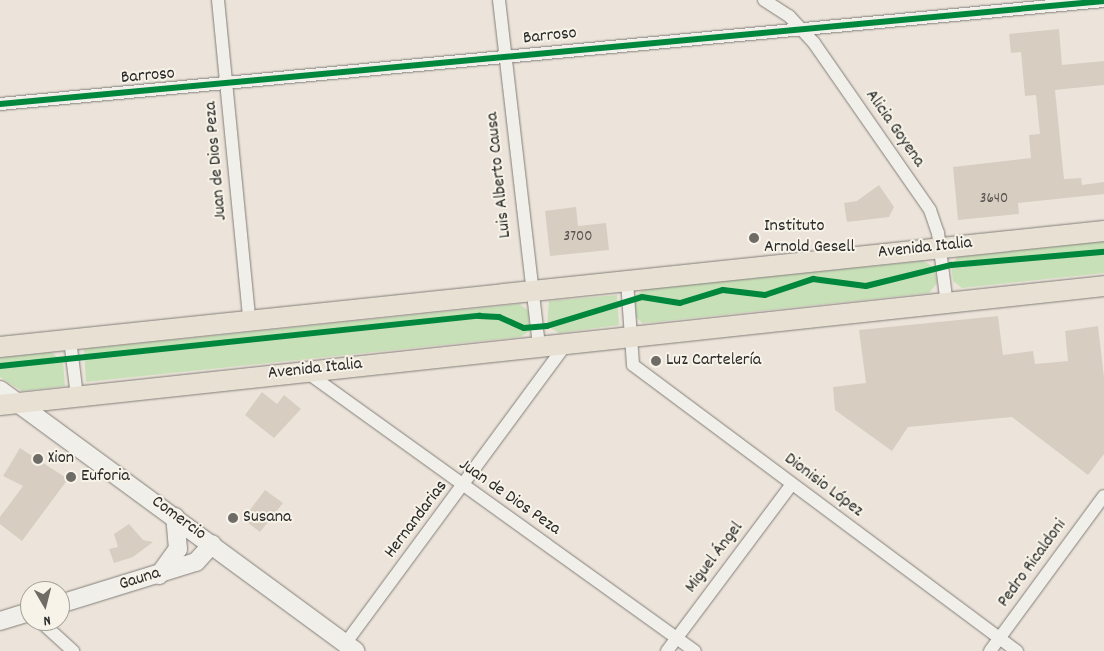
<!DOCTYPE html>
<html>
<head>
<meta charset="utf-8">
<style>
	body { margin:0 }
	#map { position:relative; width:1104px; height:651px; overflow:hidden; background:#ece4da; font-family:Dekko,sans-serif }
	div>[style] { position:absolute }
	.green>* { inset:0; background:#c8e0b8 }
	.building>* { inset:0; background:#d8cdc1 }
	.roads { filter:drop-shadow(0 0 1px #827e7a) drop-shadow(0 0 1px #827e7a) }
	.street>* { height:12px; margin:-6px; padding:0 6px; transform-origin:6px; border-radius:6px; background:#f1efea }
	.secondary>* { height:18px; margin:-9px; padding:0 9px; transform-origin:9px; border-radius:9px; background:#f1efea }
	.primary>* { height:20px; margin:-10px; padding:0 10px; transform-origin:10px; border-radius:10px; background:#e8e1d3 }
	.cycleway>* { height:6px; margin:-3px; padding:0 3px; transform-origin:3px; border-radius:3px; background:#00873e }
	.dots>* { width:14px; height:14px; translate:-50% -50%; box-sizing:border-box; border:2px solid #f7f3e8; border-radius:50% }
	span { translate:-50% -50%; white-space:nowrap; text-align:center; line-height:1.15; -webkit-text-stroke:4px #f7f3e8; paint-order:stroke }
	.number-label { font-size:15px; color:#585552 }
	.number-label span { -webkit-text-stroke-width:0 }
	.street-label { font-size:18px; color:#2b2b2b }
	.poi-label { font-size:18px; color:#2b2b2b }
	.left { translate:0 -50%; text-align:left }
	.north { position:absolute; left:20px; top:581px; width:50px; height:50px; box-sizing:border-box; background:#f7f3e8; border:1px solid #a5a39c; border-radius:50%; rotate:172deg; font-size:14px; font-weight:700; line-height:20px; text-align:center; color:#2b2b2b }
	.north::after { content:''; display:block; margin:auto; width:18px; height:22px; background:#6f6c68; clip-path:polygon(50% 0,100% 100%,50% 72%,0 100%) }
</style>
</head>
<body>
<div id="map">
	<div class="green">
		<div style="clip-path:polygon(1104px 241px,1104px 273px,962px 288px,953px 281px,951px 265px,958px 257px)"></div>
		<div style="clip-path:polygon(923px 261px,934px 267px,937px 283px,929px 293px,656px 322px,642px 323px,636px 317px,634px 296px,646px 289px)"></div>
		<div style="clip-path:polygon(617px 295px,619px 325px,559px 333px,547px 326px,549px 301px)"></div>
		<div style="clip-path:polygon(519px 304px,529px 311px,530px 331px,520px 337px,86px 382px,84px 349px)"></div>
		<div style="clip-path:polygon(51px 352px,63px 362px,65px 386px,22px 391px,0 377px,0 358px)"></div>
	</div>
	<div class="building">
		<div style="clip-path:polygon(1059px 29px,1062px 65px,1104px 61px,1104px 85px,1055px 90px,1064px 179px,1081px 178px,1082px 185px,1104px 182px,1104px 194px,1018px 203px,1019px 214px,958px 220px,953px 167px,1031px 158px,1029px 135px,1040px 134px,1036px 95px,1025px 96px,1021px 52px,1011px 53px,1009px 34px)"></div>
		<div style="clip-path:polygon(879px 185px,894px 207px,889px 217px,847px 222px,844px 203px,857px 201px)"></div>
		<div style="clip-path:polygon(576px 207px,578px 226px,606px 223px,609px 250px,550px 256px,545px 211px)"></div>
		<div style="clip-path:polygon(998px 316px,1003px 355px,1033px 351px,1035px 364px,1068px 361px,1065px 331px,1098px 326px,1104px 377px,1104px 454px,1088px 475px,1012px 417px,908px 427px,892px 451px,835px 410px,833px 387px,866px 383px,859px 330px)"></div>
		<div style="clip-path:polygon(262px 392px,277px 404px,284px 395px,301px 409px,274px 438px,245px 415px)"></div>
		<div style="clip-path:polygon(20px 448px,68px 479px,22px 541px,0 524px,0 517px,23px 486px,3px 476px)"></div>
		<div style="clip-path:polygon(265px 490px,283px 503px,260px 532px,243px 519px)"></div>
		<div style="clip-path:polygon(129px 524px,143px 540px,153px 542px,133px 557px,114px 563px,109px 549px,118px 547px,114px 534px)"></div>
	</div>
	<div class="roads">
		<div class="street">
			<div style="left:218px;top:0;width:321px;rotate:84.4deg"></div>
			<div style="left:499px;top:0;width:348px;rotate:83.4deg"></div>
			<div style="left:764px;top:0;width:30px;rotate:33deg"></div>
			<div style="left:789px;top:16px;width:37px;rotate:47deg"></div>
			<div style="left:814px;top:43px;width:203px;rotate:55.2deg"></div>
			<div style="left:930px;top:210px;width:24px;rotate:71deg"></div>
			<div style="left:938px;top:233px;width:73px;rotate:82.9deg"></div>
			<div style="left:0;top:104px;width:1109px;rotate:-5.33deg"></div>
			<div style="left:627px;top:281px;width:84px;rotate:85.9deg"></div>
			<div style="left:633px;top:365px;width:479px;rotate:36.7deg"></div>
			<div style="left:70px;top:340px;width:56px;rotate:82.9deg"></div>
			<div style="left:305px;top:371px;width:480px;rotate:35.7deg"></div>
			<div style="left:40px;top:621px;width:45px;rotate:42.3deg"></div>
			<div style="left:345px;top:644px;width:374px;rotate:-53.6deg"></div>
			<div style="left:667px;top:651px;width:207px;rotate:-53.2deg"></div>
			<div style="left:990px;top:651px;width:192px;rotate:-53.7deg"></div>
		</div>
		<div class="secondary">
			<div style="left:0;top:390px;width:441px;rotate:36.3deg"></div>
			<div style="left:159px;top:575px;width:32px;rotate:-54deg"></div>
			<div style="left:178px;top:549px;width:32px;rotate:-95deg"></div>
			<div style="left:60px;top:604px;width:142px;rotate:-17.2deg"></div>
			<div style="left:196px;top:562px;width:24px;rotate:-48deg"></div>
			<div style="left:0;top:621px;width:31px;rotate:-17deg"></div>
		</div>
		<div class="primary">
			<div style="left:0;top:347px;width:1110px;rotate:-6deg"></div>
			<div style="left:0;top:405px;width:1110px;rotate:-6.15deg"></div>
		</div>
	</div>
	<div class="cycleway">
		<div style="left:0;top:104px;width:1109px;rotate:-5.33deg"></div>
		<div style="left:0;top:366px;width:482px;rotate:-6deg"></div>
		<div style="left:479px;top:316px;width:20px;rotate:3deg"></div>
		<div style="left:499px;top:317px;width:27px;rotate:24deg"></div>
		<div style="left:524px;top:328px;width:23px;rotate:-5deg"></div>
		<div style="left:547px;top:326px;width:99px;rotate:-17deg"></div>
		<div style="left:642px;top:297px;width:38px;rotate:9deg"></div>
		<div style="left:680px;top:303px;width:45px;rotate:-16.8deg"></div>
		<div style="left:723px;top:290px;width:42px;rotate:6.8deg"></div>
		<div style="left:765px;top:295px;width:51px;rotate:-18.4deg"></div>
		<div style="left:813px;top:279px;width:53px;rotate:7.5deg"></div>
		<div style="left:866px;top:286px;width:88px;rotate:-13.9deg"></div>
		<div style="left:951px;top:265px;width:154px;rotate:-4.9deg"></div>
	</div>
	<div class="dots">
		<div style="left:754px;top:238px;background:#6f6c68"></div>
		<div style="left:656px;top:361px;background:#6f6c68"></div>
		<div style="left:38px;top:459px;background:#6f6c68"></div>
		<div style="left:71px;top:477px;background:#6f6c68"></div>
		<div style="left:233px;top:518px;background:#6f6c68"></div>
	</div>
	<div class="number-label">
		<span style="left:994px;top:200px">3640</span>
		<span style="left:578px;top:238px">3700</span>
	</div>
	<div class="street-label">
		<span style="left:550px;top:37px;rotate:-6deg">Barroso</span>
		<span style="left:148px;top:77px;rotate:-5deg">Barroso</span>
		<span style="left:894px;top:129px;rotate:55deg">Alicia Goyena</span>
		<span style="left:217px;top:161px;rotate:-95deg">Juan de Dios Peza</span>
		<span style="left:500px;top:175px;rotate:-96deg">Luis Alberto Causa</span>
		<span style="left:925px;top:249px;rotate:-6deg">Avenida Italia</span>
		<span style="left:315px;top:370px;rotate:-6deg">Avenida Italia</span>
		<span style="left:823px;top:486px;rotate:37deg">Dionisio López</span>
		<span style="left:509px;top:498px;rotate:35deg">Juan de Dios Peza</span>
		<span style="left:178px;top:519px;rotate:36deg">Comercio</span>
		<span style="left:417px;top:520px;rotate:-53deg">Hernandarias</span>
		<span style="left:715px;top:558px;rotate:-53deg">Miguel Ángel</span>
		<span style="left:1033px;top:564px;rotate:-54deg">Pedro Ricaldoni</span>
		<span style="left:140px;top:580px;rotate:-17deg">Gauna</span>
	</div>
	<div class="poi-label">
		<span class="left" style="left:764px;top:238px">Instituto<br>Arnold Gesell</span>
		<span class="left" style="left:666px;top:361px">Luz Cartelería</span>
		<span class="left" style="left:48px;top:459px">Xion</span>
		<span class="left" style="left:81px;top:477px">Euforia</span>
		<span class="left" style="left:243px;top:518px">Susana</span>
	</div>
	<div class="north">N</div>
</div>
</body>
</html>
